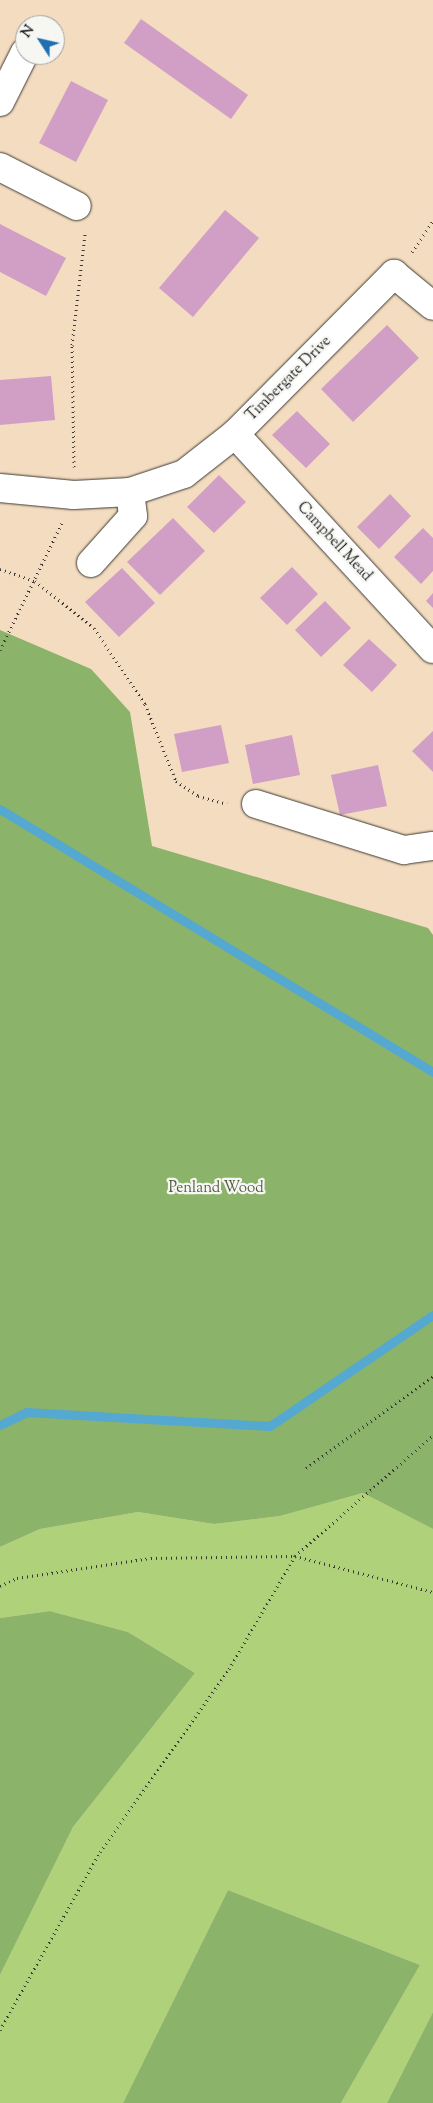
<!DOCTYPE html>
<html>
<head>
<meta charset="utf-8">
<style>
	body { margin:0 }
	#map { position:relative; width:433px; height:2103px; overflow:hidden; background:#f3dcbf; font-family:"Sorts Mill Goudy",serif }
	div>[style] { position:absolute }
	.green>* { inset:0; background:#afd17a }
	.forest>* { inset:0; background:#8bb36a }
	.stream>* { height:9px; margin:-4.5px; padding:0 4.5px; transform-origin:4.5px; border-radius:4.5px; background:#55a9d1 }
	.building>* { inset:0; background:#d19fc5 }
	.path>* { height:3px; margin-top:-1.5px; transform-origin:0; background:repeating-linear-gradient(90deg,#3c3934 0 1px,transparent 0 5px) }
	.roads { filter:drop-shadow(0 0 1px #3c3934) drop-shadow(0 0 1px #3c3934) }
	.minor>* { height:28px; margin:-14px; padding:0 14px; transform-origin:14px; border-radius:14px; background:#fff }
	span { translate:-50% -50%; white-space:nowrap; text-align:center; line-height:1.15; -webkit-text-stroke:4.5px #f6f6f2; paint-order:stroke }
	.street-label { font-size:15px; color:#1c1c1c }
	.park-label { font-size:15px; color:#4f5b3d }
	.north { position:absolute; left:15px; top:15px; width:50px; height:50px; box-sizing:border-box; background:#f6f6f2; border:1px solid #9f9f9c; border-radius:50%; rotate:305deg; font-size:14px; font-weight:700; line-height:20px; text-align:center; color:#1c1c1c }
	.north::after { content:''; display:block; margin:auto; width:18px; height:22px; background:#1f6fb2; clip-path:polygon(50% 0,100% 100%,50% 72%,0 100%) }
</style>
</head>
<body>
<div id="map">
	<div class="green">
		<div style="clip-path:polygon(363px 1493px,433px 1529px,433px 2012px,387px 2103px,341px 2103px,420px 1965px,228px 1890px,123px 2103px,0 2103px,0 1975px,73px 1827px,195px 1673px,128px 1632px,50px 1611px,0 1618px,0 1547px,40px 1529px,138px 1512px,214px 1524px,280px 1516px)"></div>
	</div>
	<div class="forest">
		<div style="clip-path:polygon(0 630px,91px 669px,130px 712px,152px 846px,428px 928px,433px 935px,433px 1529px,363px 1493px,280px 1516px,214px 1524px,138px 1512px,40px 1529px,0 1547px)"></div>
		<div style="clip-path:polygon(50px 1611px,128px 1632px,195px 1673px,73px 1827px,0 1975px,0 1618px)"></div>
		<div style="clip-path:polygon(228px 1890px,420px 1965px,341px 2103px,123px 2103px)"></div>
		<div style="clip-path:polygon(433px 2012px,433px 2103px,387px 2103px)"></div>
	</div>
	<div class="stream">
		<div style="left:0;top:809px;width:507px;rotate:31.27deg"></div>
		<div style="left:0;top:1425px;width:30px;rotate:-26deg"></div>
		<div style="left:27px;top:1412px;width:243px;rotate:3.3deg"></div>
		<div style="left:270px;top:1426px;width:197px;rotate:-34.3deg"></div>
	</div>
	<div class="building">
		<div style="clip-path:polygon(141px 19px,248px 95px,231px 119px,124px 43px)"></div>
		<div style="clip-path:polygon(71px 81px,108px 100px,76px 162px,39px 143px)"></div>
		<div style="clip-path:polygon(225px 210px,259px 238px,193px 317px,159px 288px)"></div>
		<div style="clip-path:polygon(0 224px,66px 258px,46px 296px,0 272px)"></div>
		<div style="clip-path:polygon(387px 325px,419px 358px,353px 422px,321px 389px)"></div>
		<div style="clip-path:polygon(51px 376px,55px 420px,0 425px,0 380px)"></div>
		<div style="clip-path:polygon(297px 411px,330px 444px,306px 468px,272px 435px)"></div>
		<div style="clip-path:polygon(219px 475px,246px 502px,214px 533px,187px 507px)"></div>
		<div style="clip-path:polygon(390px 494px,411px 516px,379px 549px,357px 527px)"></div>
		<div style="clip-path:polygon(173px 518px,205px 551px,160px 595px,127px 562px)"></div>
		<div style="clip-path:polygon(423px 528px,433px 538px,433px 571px,421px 584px,394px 557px)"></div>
		<div style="clip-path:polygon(292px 567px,318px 594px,287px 625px,260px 598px)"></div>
		<div style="clip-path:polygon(122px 568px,155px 603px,119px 637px,85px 602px)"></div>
		<div style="clip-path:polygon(433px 593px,433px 608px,426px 601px)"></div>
		<div style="clip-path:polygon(325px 601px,351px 628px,321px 657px,295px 630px)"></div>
		<div style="clip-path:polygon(369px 639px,397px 665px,372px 692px,343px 665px)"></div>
		<div style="clip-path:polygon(221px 725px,229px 763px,182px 772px,174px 734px)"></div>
		<div style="clip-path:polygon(433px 731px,433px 772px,412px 751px)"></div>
		<div style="clip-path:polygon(292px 735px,300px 775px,253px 784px,245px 745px)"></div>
		<div style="clip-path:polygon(378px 765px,387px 806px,340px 815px,331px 775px)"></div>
	</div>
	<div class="path">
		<div style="left:412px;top:252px;width:37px;rotate:-56deg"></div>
		<div style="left:74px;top:467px;width:122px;rotate:-90.9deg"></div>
		<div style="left:72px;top:345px;width:112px;rotate:-83.3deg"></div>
		<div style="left:0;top:569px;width:37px;rotate:19deg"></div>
		<div style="left:35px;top:581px;width:75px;rotate:38.5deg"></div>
		<div style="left:94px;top:628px;width:92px;rotate:56.1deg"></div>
		<div style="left:145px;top:704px;width:83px;rotate:68.1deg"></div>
		<div style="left:176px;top:781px;width:27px;rotate:34deg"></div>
		<div style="left:198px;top:796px;width:30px;rotate:15deg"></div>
		<div style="left:0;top:650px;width:141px;rotate:-64deg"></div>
		<div style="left:306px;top:1468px;width:157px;rotate:-35.9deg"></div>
		<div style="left:0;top:1586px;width:19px;rotate:-25deg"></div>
		<div style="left:17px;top:1578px;width:135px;rotate:-8.5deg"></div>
		<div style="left:151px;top:1558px;width:144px;rotate:-0.8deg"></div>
		<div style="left:295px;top:1556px;width:143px;rotate:14.6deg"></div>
		<div style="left:0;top:2030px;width:204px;rotate:-60.7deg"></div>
		<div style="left:100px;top:1852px;width:224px;rotate:-54.8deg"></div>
		<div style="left:229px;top:1669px;width:131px;rotate:-59.7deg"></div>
		<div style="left:295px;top:1556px;width:184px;rotate:-41.2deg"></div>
	</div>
	<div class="roads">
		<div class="minor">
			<div style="left:0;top:102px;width:56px;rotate:-63.4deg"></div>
			<div style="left:0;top:167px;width:86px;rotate:26.9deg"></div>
			<div style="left:235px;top:434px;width:292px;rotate:47.4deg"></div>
			<div style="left:0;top:488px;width:74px;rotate:5.4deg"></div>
			<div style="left:74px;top:495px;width:56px;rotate:-3.1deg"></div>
			<div style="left:130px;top:492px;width:57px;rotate:-18.4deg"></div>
			<div style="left:184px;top:474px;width:65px;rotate:-38.1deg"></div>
			<div style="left:235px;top:434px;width:226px;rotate:-45.2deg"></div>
			<div style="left:394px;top:274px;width:50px;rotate:39.4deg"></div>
			<div style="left:91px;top:563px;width:63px;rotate:-48.2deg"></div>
			<div style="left:133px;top:516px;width:24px;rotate:-97deg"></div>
			<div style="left:256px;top:804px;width:155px;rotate:17.3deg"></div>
			<div style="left:404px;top:850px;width:29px;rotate:-8deg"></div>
		</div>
	</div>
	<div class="street-label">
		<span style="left:289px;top:379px;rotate:-45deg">Timbergate Drive</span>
		<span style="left:334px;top:542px;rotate:47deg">Campbell Mead</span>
	</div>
	<div class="park-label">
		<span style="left:216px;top:1189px">Penland Wood</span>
	</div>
	<div class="north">N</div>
</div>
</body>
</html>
